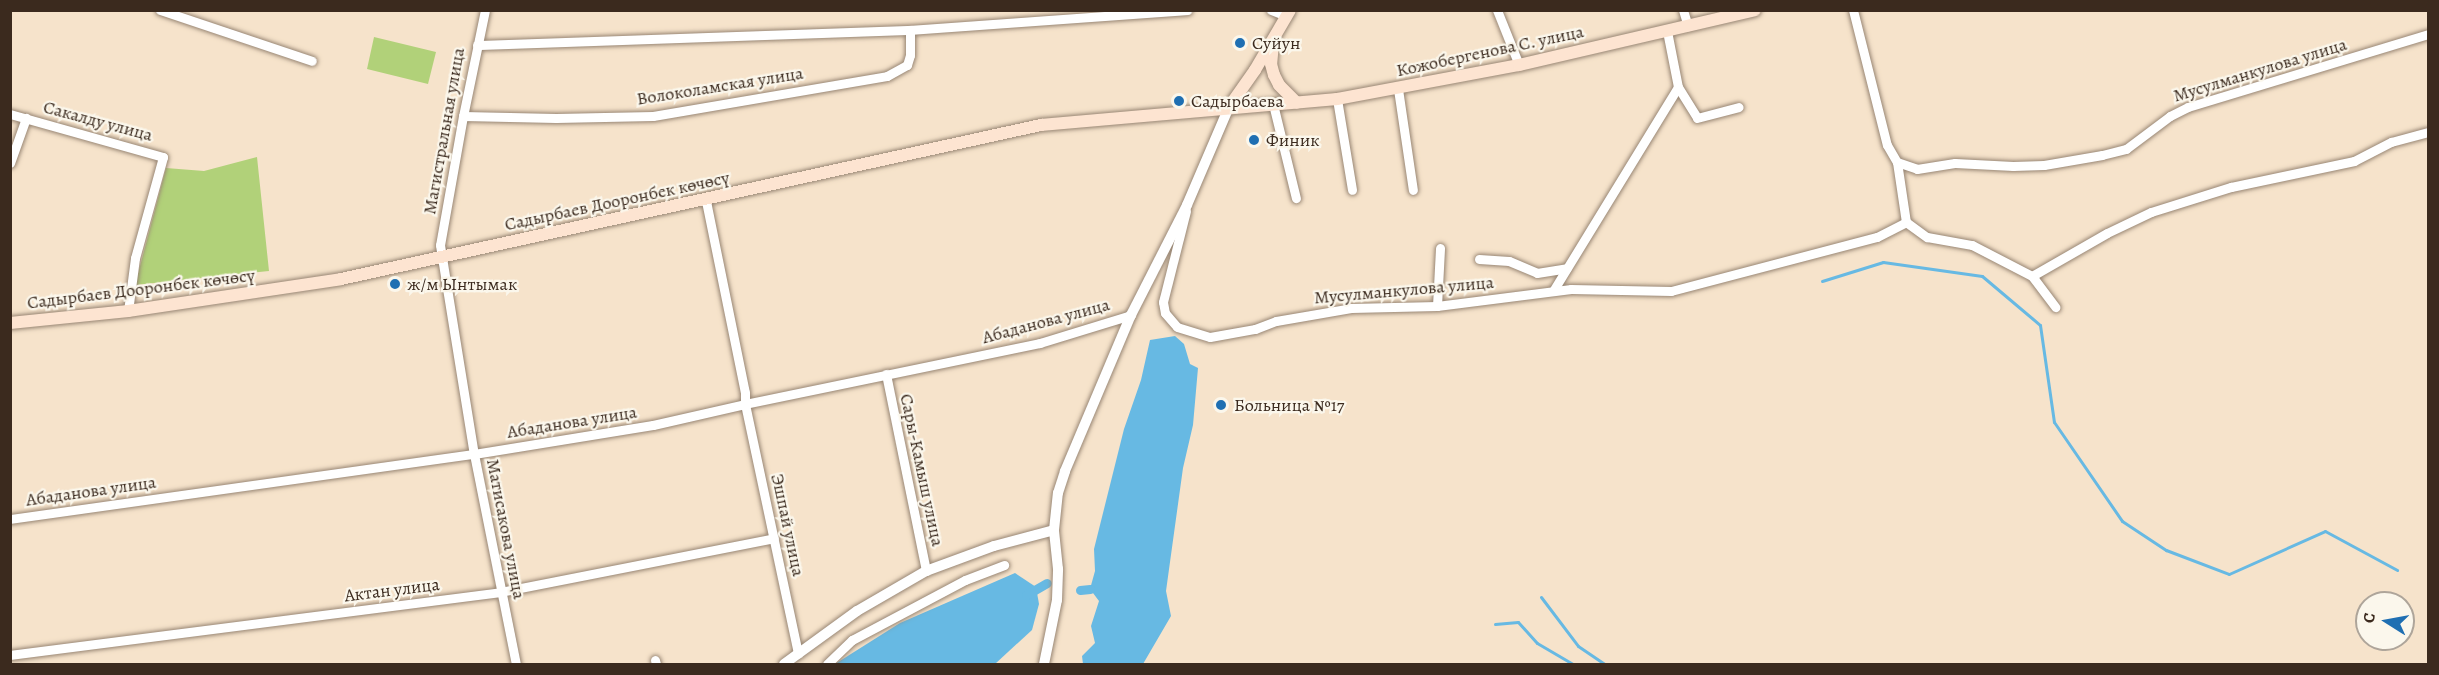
<!DOCTYPE html>
<html>
<head>
<meta charset="utf-8">
<style>
	body { margin:0 }
	#map { position:relative; width:2439px; height:675px; overflow:hidden; background:#f6e3cb; font-family:Alegreya,serif }
	div>[style] { position:absolute }
	.green>* { inset:0; background:#b1d179 }
	.water>* { inset:0; background:#67b9e3 }
	.stream>* { height:3px; margin:-1.5px; padding:0 1.5px; transform-origin:1.5px; border-radius:1.5px; background:#67b9e3 }
	.canal>* { height:9px; margin:-4.5px; padding:0 4.5px; transform-origin:4.5px; border-radius:4.5px; background:#67b9e3 }
	.roads { filter:drop-shadow(0 0 2px #988674) drop-shadow(0 0 2px #988674) }
	.minor>* { height:9px; margin:-4.5px; padding:0 4.5px; transform-origin:4.5px; border-radius:4.5px; background:#fff }
	.tertiary>* { height:10px; margin:-5px; padding:0 5px; transform-origin:5px; border-radius:5px; background:#fff }
	.secondary>* { height:12px; margin:-6px; padding:0 6px; transform-origin:6px; border-radius:6px; background:#fde4d1 }
	.dots>* { width:16px; height:16px; translate:-50% -50%; box-sizing:border-box; border:3px solid #fbf7ec; border-radius:50% }
	span { translate:-50% -50%; white-space:nowrap; text-align:center; line-height:1.15; -webkit-text-stroke:4.5px #fbf7ec; paint-order:stroke }
	.poi-label { font-size:18px; color:#3b2a1e }
	.left { translate:0 -50%; text-align:left }
	.street-label { font-size:18px; color:#3b2a1e }
	.frame { position:absolute; inset:0; border:12px solid #3b2a1e; pointer-events:none }
	.north { position:absolute; left:2355px; top:591px; width:60px; height:60px; box-sizing:border-box; background:#fbf7ec; border:2px solid #aea59a; border-radius:50%; rotate:281deg; font-size:16px; font-weight:700; line-height:24px; text-align:center; color:#3b2a1e }
	.north::after { content:''; display:block; margin:auto; width:21px; height:27px; background:#1f6fb2; clip-path:polygon(50% 0,100% 100%,50% 72%,0 100%) }
</style>
</head>
<body>
<div id="map">
	<div class="green">
		<div style="clip-path:polygon(374px 37px,436px 52px,428px 84px,367px 69px)"></div>
		<div style="clip-path:polygon(257px 157px,269px 271px,135px 285px,166px 168px,204px 171px)"></div>
	</div>
	<div class="water">
		<div style="clip-path:polygon(1175px 336px,1184px 344px,1190px 364px,1198px 368px,1193px 425px,1183px 468px,1166px 591px,1171px 616px,1143px 664px,1083px 664px,1082px 656px,1095px 643px,1091px 626px,1099px 601px,1090px 589px,1095px 571px,1094px 549px,1124px 429px,1141px 380px,1150px 340px)"></div>
		<div style="clip-path:polygon(1015px 573px,1036px 587px,1039px 604px,1032px 630px,995px 664px,835px 664px,900px 623px)"></div>
	</div>
	<div class="stream">
		<div style="left:1822px;top:281px;width:64px;rotate:-17.3deg"></div>
		<div style="left:1883px;top:262px;width:100px;rotate:8deg"></div>
		<div style="left:1982px;top:276px;width:76px;rotate:40.2deg"></div>
		<div style="left:2040px;top:325px;width:98px;rotate:81.8deg"></div>
		<div style="left:2054px;top:422px;width:120px;rotate:55.5deg"></div>
		<div style="left:2122px;top:521px;width:53px;rotate:33.4deg"></div>
		<div style="left:2166px;top:550px;width:67px;rotate:20.9deg"></div>
		<div style="left:2229px;top:574px;width:105px;rotate:-24.1deg"></div>
		<div style="left:2325px;top:531px;width:82px;rotate:28.4deg"></div>
		<div style="left:1541px;top:597px;width:61px;rotate:52.9deg"></div>
		<div style="left:1578px;top:646px;width:32px;rotate:34deg"></div>
		<div style="left:1495px;top:624px;width:23px;rotate:-5deg"></div>
		<div style="left:1518px;top:622px;width:28px;rotate:48deg"></div>
		<div style="left:1537px;top:643px;width:42px;rotate:30.3deg"></div>
	</div>
	<div class="canal">
		<div style="left:1080px;top:590px;width:10px;rotate:-6deg"></div>
		<div style="left:1026px;top:595px;width:24px;rotate:-30deg"></div>
	</div>
	<div class="roads">
		<div class="minor">
			<div style="left:160px;top:10px;width:160px;rotate:18.5deg"></div>
			<div style="left:485px;top:10px;width:108px;rotate:101.7deg"></div>
			<div style="left:463px;top:116px;width:131px;rotate:100.1deg"></div>
			<div style="left:440px;top:245px;width:212px;rotate:80.8deg"></div>
			<div style="left:474px;top:454px;width:214px;rotate:78.7deg"></div>
			<div style="left:1271px;top:10px;width:17px;rotate:21deg"></div>
			<div style="left:1497px;top:10px;width:59px;rotate:68.2deg"></div>
			<div style="left:1683px;top:10px;width:17px;rotate:73deg"></div>
			<div style="left:1853px;top:10px;width:139px;rotate:75.9deg"></div>
			<div style="left:1887px;top:145px;width:20px;rotate:60deg"></div>
			<div style="left:1897px;top:162px;width:61px;rotate:81.5deg"></div>
			<div style="left:1906px;top:222px;width:26px;rotate:36deg"></div>
			<div style="left:1927px;top:237px;width:46px;rotate:10.1deg"></div>
			<div style="left:1972px;top:245px;width:68px;rotate:27.3deg"></div>
			<div style="left:2032px;top:276px;width:39px;rotate:53deg"></div>
			<div style="left:477px;top:45px;width:433px;rotate:-2deg"></div>
			<div style="left:910px;top:30px;width:278px;rotate:-4.1deg"></div>
			<div style="left:1678px;top:87px;width:36px;rotate:58deg"></div>
			<div style="left:1697px;top:118px;width:43px;rotate:-14.7deg"></div>
			<div style="left:1398px;top:89px;width:102px;rotate:81.6deg"></div>
			<div style="left:1337px;top:99px;width:92px;rotate:80.6deg"></div>
			<div style="left:1273px;top:104px;width:97px;rotate:76.3deg"></div>
			<div style="left:10px;top:114px;width:159px;rotate:15.7deg"></div>
			<div style="left:163px;top:157px;width:105px;rotate:105.5deg"></div>
			<div style="left:135px;top:258px;width:53px;rotate:97.5deg"></div>
			<div style="left:463px;top:116px;width:93px;rotate:1.2deg"></div>
			<div style="left:556px;top:118px;width:97px;rotate:-1.2deg"></div>
			<div style="left:653px;top:116px;width:237px;rotate:-9.7deg"></div>
			<div style="left:887px;top:76px;width:23px;rotate:-29deg"></div>
			<div style="left:907px;top:65px;width:10px;rotate:-73deg"></div>
			<div style="left:910px;top:55px;width:25px;rotate:-90deg"></div>
			<div style="left:1897px;top:162px;width:21px;rotate:19deg"></div>
			<div style="left:1917px;top:169px;width:38px;rotate:-9deg"></div>
			<div style="left:1955px;top:163px;width:58px;rotate:3deg"></div>
			<div style="left:2013px;top:166px;width:31px;rotate:-2deg"></div>
			<div style="left:2044px;top:165px;width:59px;rotate:-9.8deg"></div>
			<div style="left:2102px;top:155px;width:25px;rotate:-14deg"></div>
			<div style="left:2126px;top:149px;width:55px;rotate:-36.9deg"></div>
			<div style="left:2170px;top:116px;width:20px;rotate:-27deg"></div>
			<div style="left:2188px;top:107px;width:251px;rotate:-16.9deg"></div>
			<div style="left:10px;top:163px;width:48px;rotate:-70.4deg"></div>
			<div style="left:706px;top:201px;width:196px;rotate:78.5deg"></div>
			<div style="left:745px;top:393px;width:11px;rotate:90deg"></div>
			<div style="left:745px;top:404px;width:255px;rotate:78deg"></div>
			<div style="left:1186px;top:211px;width:94px;rotate:104.2deg"></div>
			<div style="left:1163px;top:302px;width:11px;rotate:80deg"></div>
			<div style="left:1165px;top:313px;width:18px;rotate:49deg"></div>
			<div style="left:1177px;top:327px;width:34px;rotate:17deg"></div>
			<div style="left:1210px;top:337px;width:46px;rotate:-10.1deg"></div>
			<div style="left:1255px;top:329px;width:22px;rotate:-21deg"></div>
			<div style="left:1276px;top:321px;width:76px;rotate:-9.8deg"></div>
			<div style="left:1351px;top:308px;width:86px;rotate:-1.3deg"></div>
			<div style="left:1437px;top:306px;width:135px;rotate:-7.2deg"></div>
			<div style="left:1571px;top:289px;width:100px;rotate:1.1deg"></div>
			<div style="left:1671px;top:291px;width:213px;rotate:-14.7deg"></div>
			<div style="left:1877px;top:237px;width:33px;rotate:-27deg"></div>
			<div style="left:1479px;top:259px;width:30px;rotate:4deg"></div>
			<div style="left:1509px;top:261px;width:30px;rotate:23deg"></div>
			<div style="left:1537px;top:273px;width:30px;rotate:-9deg"></div>
			<div style="left:2032px;top:276px;width:86px;rotate:-29.8deg"></div>
			<div style="left:2107px;top:233px;width:49px;rotate:-25.5deg"></div>
			<div style="left:2151px;top:212px;width:84px;rotate:-17.4deg"></div>
			<div style="left:2231px;top:187px;width:126px;rotate:-11.9deg"></div>
			<div style="left:2354px;top:161px;width:42px;rotate:-27.2deg"></div>
			<div style="left:2391px;top:142px;width:38px;rotate:-15deg"></div>
			<div style="left:1553px;top:291px;width:239px;rotate:-58.5deg"></div>
			<div style="left:1678px;top:87px;width:57px;rotate:-101.1deg"></div>
			<div style="left:1437px;top:306px;width:58px;rotate:-87deg"></div>
			<div style="left:886px;top:374px;width:201px;rotate:78.5deg"></div>
			<div style="left:10px;top:519px;width:469px;rotate:-8deg"></div>
			<div style="left:474px;top:454px;width:181px;rotate:-9.2deg"></div>
			<div style="left:653px;top:425px;width:94px;rotate:-12.9deg"></div>
			<div style="left:745px;top:404px;width:301px;rotate:-11.7deg"></div>
			<div style="left:1040px;top:343px;width:95px;rotate:-17.1deg"></div>
			<div style="left:10px;top:655px;width:494px;rotate:-7.3deg"></div>
			<div style="left:500px;top:592px;width:279px;rotate:-11.1deg"></div>
			<div style="left:655px;top:660px;width:4px;rotate:76deg"></div>
			<div style="left:827px;top:664px;width:35px;rotate:-44deg"></div>
			<div style="left:852px;top:640px;width:128px;rotate:-28deg"></div>
			<div style="left:965px;top:580px;width:42px;rotate:-21deg"></div>
		</div>
		<div class="tertiary">
			<div style="left:784px;top:664px;width:90px;rotate:-36deg"></div>
			<div style="left:857px;top:611px;width:80px;rotate:-30.1deg"></div>
			<div style="left:926px;top:571px;width:72px;rotate:-20.2deg"></div>
			<div style="left:994px;top:546px;width:62px;rotate:-14.9deg"></div>
			<div style="left:1044px;top:664px;width:65px;rotate:-78.5deg"></div>
			<div style="left:1057px;top:600px;width:31px;rotate:-88deg"></div>
			<div style="left:1058px;top:569px;width:39px;rotate:-96deg"></div>
			<div style="left:1054px;top:530px;width:37px;rotate:-84deg"></div>
			<div style="left:1058px;top:493px;width:23px;rotate:-72deg"></div>
			<div style="left:1065px;top:471px;width:169px;rotate:-67.1deg"></div>
			<div style="left:1131px;top:315px;width:123px;rotate:-63deg"></div>
			<div style="left:1187px;top:205px;width:107px;rotate:-66.8deg"></div>
		</div>
		<div class="secondary">
			<div style="left:1273px;top:43px;width:21px;rotate:95deg"></div>
			<div style="left:1271px;top:64px;width:11px;rotate:75deg"></div>
			<div style="left:1274px;top:75px;width:11px;rotate:63deg"></div>
			<div style="left:1279px;top:85px;width:25px;rotate:45deg"></div>
			<div style="left:1229px;top:107px;width:45px;rotate:-54.9deg"></div>
			<div style="left:1255px;top:70px;width:69px;rotate:-59.7deg"></div>
			<div style="left:10px;top:323px;width:119px;rotate:-5.8deg"></div>
			<div style="left:128px;top:311px;width:215px;rotate:-8.5deg"></div>
			<div style="left:341px;top:279px;width:717px;rotate:-12.41deg"></div>
			<div style="left:1041px;top:125px;width:297px;rotate:-5deg"></div>
			<div style="left:1337px;top:99px;width:185px;rotate:-10.6deg"></div>
			<div style="left:1519px;top:65px;width:242px;rotate:-13.1deg"></div>
		</div>
	</div>
	<div class="dots">
		<div style="left:1240px;top:43px;background:#1f6fb2"></div>
		<div style="left:1179px;top:101px;background:#1f6fb2"></div>
		<div style="left:1254px;top:140px;background:#1f6fb2"></div>
		<div style="left:395px;top:284px;background:#1f6fb2"></div>
		<div style="left:1221px;top:405px;background:#1f6fb2"></div>
	</div>
	<div class="poi-label">
		<span class="left" style="left:1252px;top:43px">Суйун</span>
		<span class="left" style="left:1191px;top:101px">Садырбаева</span>
		<span class="left" style="left:1266px;top:140px">Финик</span>
		<span class="left" style="left:407px;top:284px">ж/м Ынтымак</span>
		<span class="left" style="left:1234px;top:405px">Больница №17</span>
	</div>
	<div class="street-label">
		<span style="left:1490px;top:51px;rotate:-12deg">Кожобергенова С. улица</span>
		<span style="left:2260px;top:70px;rotate:-17deg">Мусулманкулова улица</span>
		<span style="left:720px;top:86px;rotate:-9deg">Волоколамская улица</span>
		<span style="left:98px;top:121px;rotate:15deg">Сакалду улица</span>
		<span style="left:444px;top:131px;rotate:-80deg">Магистральная улица</span>
		<span style="left:617px;top:201px;rotate:-12deg">Садырбаев Дооронбек көчөсү</span>
		<span style="left:141px;top:289px;rotate:-7deg">Садырбаев Дооронбек көчөсү</span>
		<span style="left:1404px;top:290px;rotate:-5deg">Мусулманкулова улица</span>
		<span style="left:1046px;top:321px;rotate:-15deg">Абаданова улица</span>
		<span style="left:572px;top:422px;rotate:-9deg">Абаданова улица</span>
		<span style="left:922px;top:470px;rotate:78deg">Сары-Камыш улица</span>
		<span style="left:91px;top:491px;rotate:-8deg">Абаданова улица</span>
		<span style="left:788px;top:525px;rotate:78deg">Эшпай улица</span>
		<span style="left:506px;top:529px;rotate:79deg">Матисакова улица</span>
		<span style="left:392px;top:590px;rotate:-7deg">Актан улица</span>
	</div>
	<div class="frame"></div>
	<div class="north">С</div>
</div>
</body>
</html>
